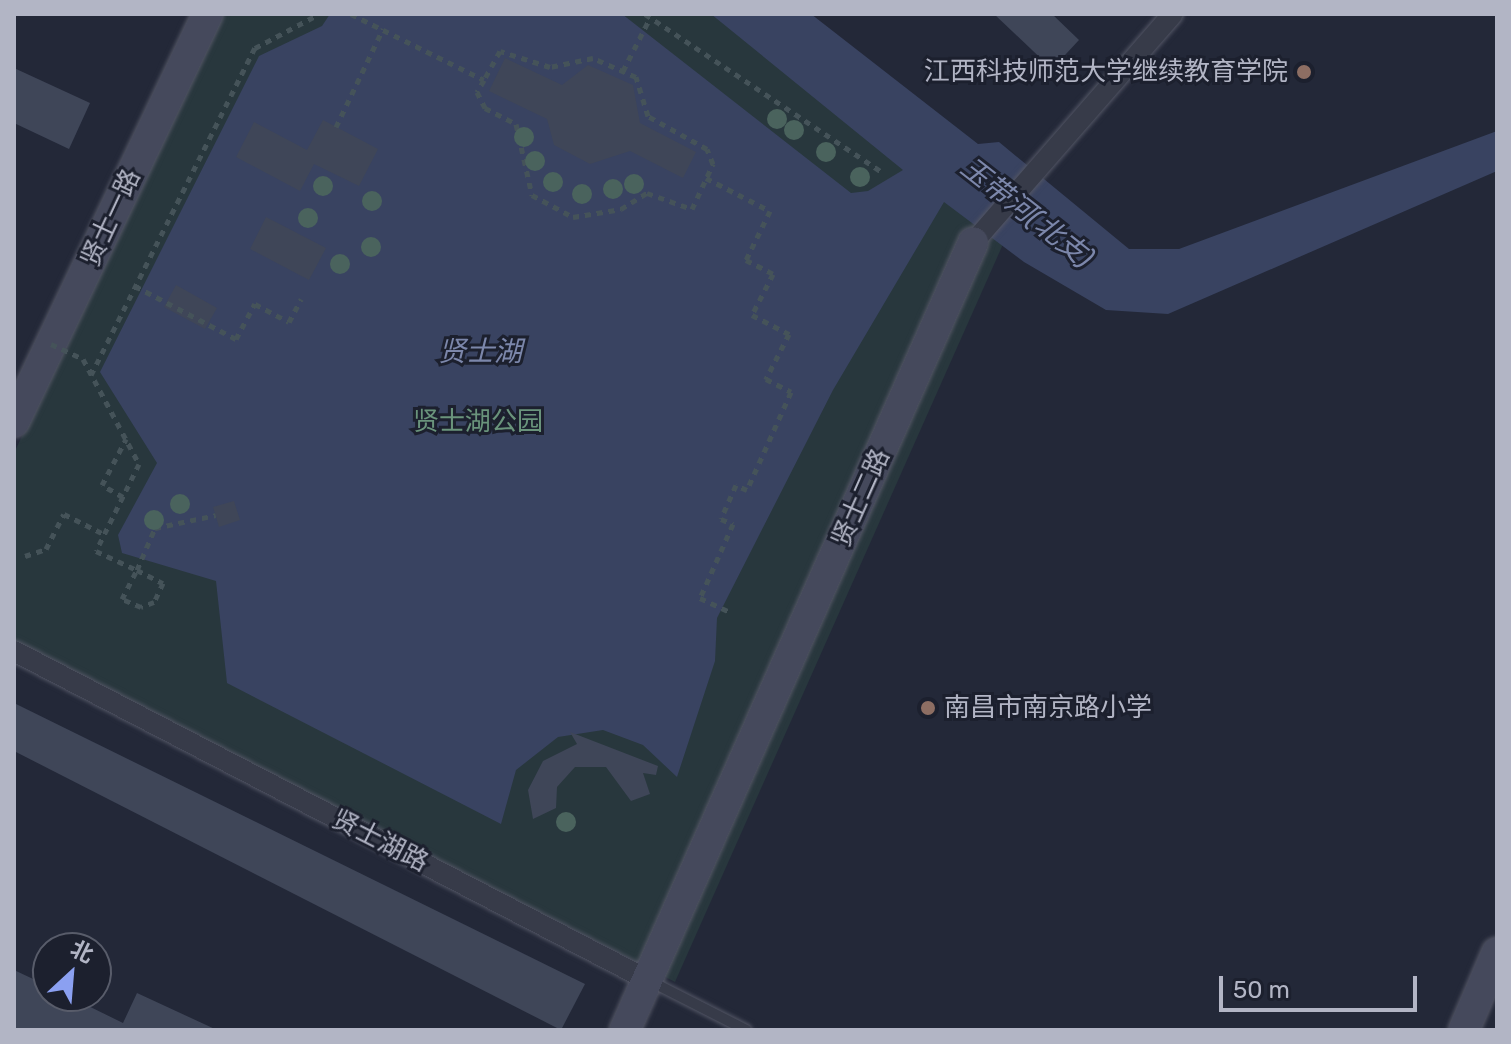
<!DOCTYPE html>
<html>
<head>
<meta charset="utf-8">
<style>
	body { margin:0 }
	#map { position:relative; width:1511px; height:1044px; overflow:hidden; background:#232838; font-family:Rubik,"Noto Sans SC",sans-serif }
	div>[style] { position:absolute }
	.green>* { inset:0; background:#28373d }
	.water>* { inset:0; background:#394361 }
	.building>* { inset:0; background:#3f4658 }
	.path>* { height:5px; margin-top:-2.5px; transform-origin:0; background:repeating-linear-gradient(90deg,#455359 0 6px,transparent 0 12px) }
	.roads { filter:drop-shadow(0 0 2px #525564) drop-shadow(0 0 2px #525564) }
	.lane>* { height:10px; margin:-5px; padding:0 5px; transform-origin:5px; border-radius:5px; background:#373b49 }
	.street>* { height:20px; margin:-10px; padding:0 10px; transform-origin:10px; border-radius:10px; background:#373b49 }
	.secondary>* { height:30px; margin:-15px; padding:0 15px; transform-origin:15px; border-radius:15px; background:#45495c }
	.path-bridge>* { height:5px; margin-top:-2.5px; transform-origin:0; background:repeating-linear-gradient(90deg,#455359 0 6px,transparent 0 12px) }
	.trees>* { width:20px; height:20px; margin:-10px; border-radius:50%; background:#4a635d }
	.dots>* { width:22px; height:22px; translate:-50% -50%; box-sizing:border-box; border:4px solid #1c202e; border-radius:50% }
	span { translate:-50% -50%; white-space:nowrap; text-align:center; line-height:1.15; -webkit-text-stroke:6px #1c202e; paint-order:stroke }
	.poi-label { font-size:26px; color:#b2b5c5 }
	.right { translate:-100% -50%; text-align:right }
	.left { translate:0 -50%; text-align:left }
	.street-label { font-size:26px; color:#b2b5c5 }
	.park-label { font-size:26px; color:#6a947c }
	.water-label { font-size:28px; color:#7c87ab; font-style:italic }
	.frame { position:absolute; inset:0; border:16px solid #b2b5c5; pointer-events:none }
	.north { position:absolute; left:32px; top:932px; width:80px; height:80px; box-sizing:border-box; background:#1c202e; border:2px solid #585c6a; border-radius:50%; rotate:26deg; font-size:22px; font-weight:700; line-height:32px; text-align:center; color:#b2b5c5 }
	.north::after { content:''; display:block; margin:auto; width:28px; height:36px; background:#8ba0f1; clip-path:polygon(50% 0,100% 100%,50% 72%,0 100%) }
	.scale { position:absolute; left:1219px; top:976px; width:198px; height:36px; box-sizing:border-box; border:4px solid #b2b5c5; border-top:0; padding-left:10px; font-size:24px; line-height:28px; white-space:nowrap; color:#b2b5c5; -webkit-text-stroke:6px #1c202e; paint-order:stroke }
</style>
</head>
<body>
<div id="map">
	<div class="green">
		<div style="clip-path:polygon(221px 14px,729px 14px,1008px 233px,675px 982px,14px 644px,14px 453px)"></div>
	</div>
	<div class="water">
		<div style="clip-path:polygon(330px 14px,622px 14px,851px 193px,868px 191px,903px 170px,711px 14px,811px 14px,978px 144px,999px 142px,1129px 249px,1179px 249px,1497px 131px,1497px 171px,1168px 314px,1106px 310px,1024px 262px,944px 202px,833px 390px,717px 618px,715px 661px,677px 777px,643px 745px,603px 730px,558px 737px,516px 770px,501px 824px,227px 683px,216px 581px,122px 553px,118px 535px,157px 463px,100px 372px,259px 56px,322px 26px)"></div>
	</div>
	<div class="building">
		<div style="clip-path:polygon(994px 14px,1052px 14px,1079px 40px,1052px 69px)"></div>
		<div style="clip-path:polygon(505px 58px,562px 85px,588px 65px,633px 85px,640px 123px,696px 152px,683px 178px,630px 151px,590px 164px,554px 145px,547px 119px,489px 91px)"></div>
		<div style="clip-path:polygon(14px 68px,90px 103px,69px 149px,14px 123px)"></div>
		<div style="clip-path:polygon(323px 120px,378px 149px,359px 186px,314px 164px,300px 191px,236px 157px,254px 122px,307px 150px)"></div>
		<div style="clip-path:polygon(266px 217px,326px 248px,309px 280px,250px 249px)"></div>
		<div style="clip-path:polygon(176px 285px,217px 308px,205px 329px,164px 307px)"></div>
		<div style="clip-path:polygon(234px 501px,240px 520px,219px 527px,213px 507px)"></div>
		<div style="clip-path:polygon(14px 703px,585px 984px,561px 1030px,14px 751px)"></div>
		<div style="clip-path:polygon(570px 732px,658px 766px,656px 775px,643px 773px,650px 794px,631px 801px,606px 767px,575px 767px,557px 787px,556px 808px,533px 819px,528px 790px,543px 761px,577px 744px)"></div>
		<div style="clip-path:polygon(14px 970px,48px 986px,48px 996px,68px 996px,123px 1023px,137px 993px,217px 1030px,14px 1030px)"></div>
	</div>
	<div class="path">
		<div style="left:351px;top:14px;width:148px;rotate:26.4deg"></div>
		<div style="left:484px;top:80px;width:14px;rotate:120deg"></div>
		<div style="left:477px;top:92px;width:18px;rotate:63deg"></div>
		<div style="left:485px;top:108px;width:35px;rotate:27deg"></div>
		<div style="left:516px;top:124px;width:73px;rotate:77.3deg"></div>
		<div style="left:532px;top:195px;width:47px;rotate:28.2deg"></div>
		<div style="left:573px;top:217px;width:49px;rotate:-9.5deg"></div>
		<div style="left:621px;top:209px;width:31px;rotate:-32deg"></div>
		<div style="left:647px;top:193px;width:48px;rotate:19.6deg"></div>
		<div style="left:692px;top:209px;width:50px;rotate:-65deg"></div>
		<div style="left:713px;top:164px;width:16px;rotate:-112deg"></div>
		<div style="left:707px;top:149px;width:68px;rotate:-150.8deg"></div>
		<div style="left:648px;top:116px;width:41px;rotate:-107.1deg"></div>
		<div style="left:636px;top:77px;width:47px;rotate:-156.2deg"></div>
		<div style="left:593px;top:58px;width:44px;rotate:168.2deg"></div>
		<div style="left:550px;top:67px;width:52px;rotate:-162.3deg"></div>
		<div style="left:500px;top:51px;width:33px;rotate:119deg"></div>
		<div style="left:645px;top:14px;width:285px;rotate:33.7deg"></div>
		<div style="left:623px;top:71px;width:59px;rotate:-63deg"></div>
		<div style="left:336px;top:127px;width:109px;rotate:-64.4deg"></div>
		<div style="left:706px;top:178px;width:72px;rotate:27.3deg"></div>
		<div style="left:770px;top:211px;width:55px;rotate:116.1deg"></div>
		<div style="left:746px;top:260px;width:30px;rotate:27deg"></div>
		<div style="left:773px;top:274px;width:46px;rotate:117.1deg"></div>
		<div style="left:752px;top:315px;width:42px;rotate:27.2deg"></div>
		<div style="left:789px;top:334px;width:51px;rotate:117.1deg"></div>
		<div style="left:766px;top:379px;width:28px;rotate:27deg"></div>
		<div style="left:791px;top:392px;width:107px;rotate:114.2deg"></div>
		<div style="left:747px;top:490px;width:12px;rotate:-156deg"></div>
		<div style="left:736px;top:485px;width:37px;rotate:114deg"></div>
		<div style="left:721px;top:519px;width:13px;rotate:23deg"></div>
		<div style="left:733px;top:524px;width:81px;rotate:114deg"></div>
		<div style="left:700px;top:598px;width:33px;rotate:25deg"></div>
		<div style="left:135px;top:286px;width:114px;rotate:27.7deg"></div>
		<div style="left:236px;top:339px;width:40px;rotate:-62deg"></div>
		<div style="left:255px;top:304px;width:38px;rotate:28deg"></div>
		<div style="left:289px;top:322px;width:26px;rotate:-62deg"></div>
		<div style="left:91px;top:375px;width:366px;rotate:-63.4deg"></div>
		<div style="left:255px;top:48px;width:72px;rotate:-28deg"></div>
		<div style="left:123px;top:497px;width:24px;rotate:-150deg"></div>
		<div style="left:102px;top:485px;width:52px;rotate:-62.4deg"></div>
		<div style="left:25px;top:556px;width:22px;rotate:-18deg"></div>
		<div style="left:46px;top:549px;width:39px;rotate:-63deg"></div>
		<div style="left:64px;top:514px;width:45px;rotate:26.6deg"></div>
	</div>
	<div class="roads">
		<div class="lane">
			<div style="left:650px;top:981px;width:108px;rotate:27deg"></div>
		</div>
		<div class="street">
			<div style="left:973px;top:243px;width:304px;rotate:-48.9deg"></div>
			<div style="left:14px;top:651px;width:714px;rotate:27.43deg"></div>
		</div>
		<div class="secondary">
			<div style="left:14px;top:422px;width:452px;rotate:-64.6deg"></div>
			<div style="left:625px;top:1030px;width:861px;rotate:-66.15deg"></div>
			<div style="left:1464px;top:1030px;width:84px;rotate:-66.8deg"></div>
		</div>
	</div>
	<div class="path-bridge">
		<div style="left:51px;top:344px;width:35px;rotate:25deg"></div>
		<div style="left:83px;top:359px;width:119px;rotate:61.9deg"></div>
		<div style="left:139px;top:464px;width:97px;rotate:116.3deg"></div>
		<div style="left:96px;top:551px;width:45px;rotate:24.9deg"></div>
		<div style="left:137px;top:570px;width:29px;rotate:27deg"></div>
		<div style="left:163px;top:583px;width:21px;rotate:115deg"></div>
		<div style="left:154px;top:602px;width:14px;rotate:159deg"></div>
		<div style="left:141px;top:607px;width:21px;rotate:-157deg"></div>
		<div style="left:122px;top:599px;width:33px;rotate:-63deg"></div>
		<div style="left:137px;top:570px;width:46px;rotate:-66.8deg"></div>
		<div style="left:155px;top:528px;width:62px;rotate:-12deg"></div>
	</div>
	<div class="trees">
		<div style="left:777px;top:119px"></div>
		<div style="left:794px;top:130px"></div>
		<div style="left:524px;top:137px"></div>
		<div style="left:826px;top:152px"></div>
		<div style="left:535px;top:161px"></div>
		<div style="left:860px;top:177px"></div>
		<div style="left:553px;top:182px"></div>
		<div style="left:634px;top:184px"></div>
		<div style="left:323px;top:186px"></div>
		<div style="left:613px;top:189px"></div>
		<div style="left:582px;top:194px"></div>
		<div style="left:372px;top:201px"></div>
		<div style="left:308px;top:218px"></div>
		<div style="left:371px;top:247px"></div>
		<div style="left:340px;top:264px"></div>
		<div style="left:180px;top:504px"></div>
		<div style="left:154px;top:520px"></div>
		<div style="left:566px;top:822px"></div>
	</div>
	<div class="dots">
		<div style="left:1304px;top:72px;background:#8d6e63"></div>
		<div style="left:928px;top:708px;background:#8d6e63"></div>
	</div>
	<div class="poi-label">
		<span class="right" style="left:1288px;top:72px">江西科技师范大学继续教育学院</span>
		<span class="left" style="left:944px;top:708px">南昌市南京路小学</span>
	</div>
	<div class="street-label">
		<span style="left:111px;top:218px;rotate:-65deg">贤士一路</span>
		<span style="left:861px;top:498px;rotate:-66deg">贤士二路</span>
		<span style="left:380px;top:841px;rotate:27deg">贤士湖路</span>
	</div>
	<div class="park-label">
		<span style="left:478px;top:422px">贤士湖公园</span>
	</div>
	<div class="water-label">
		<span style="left:1027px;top:213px;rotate:38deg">玉带河(北支)</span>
		<span style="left:480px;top:352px">贤士湖</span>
	</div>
	<div class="frame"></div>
	<div class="north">北</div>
	<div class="scale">50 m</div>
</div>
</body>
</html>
